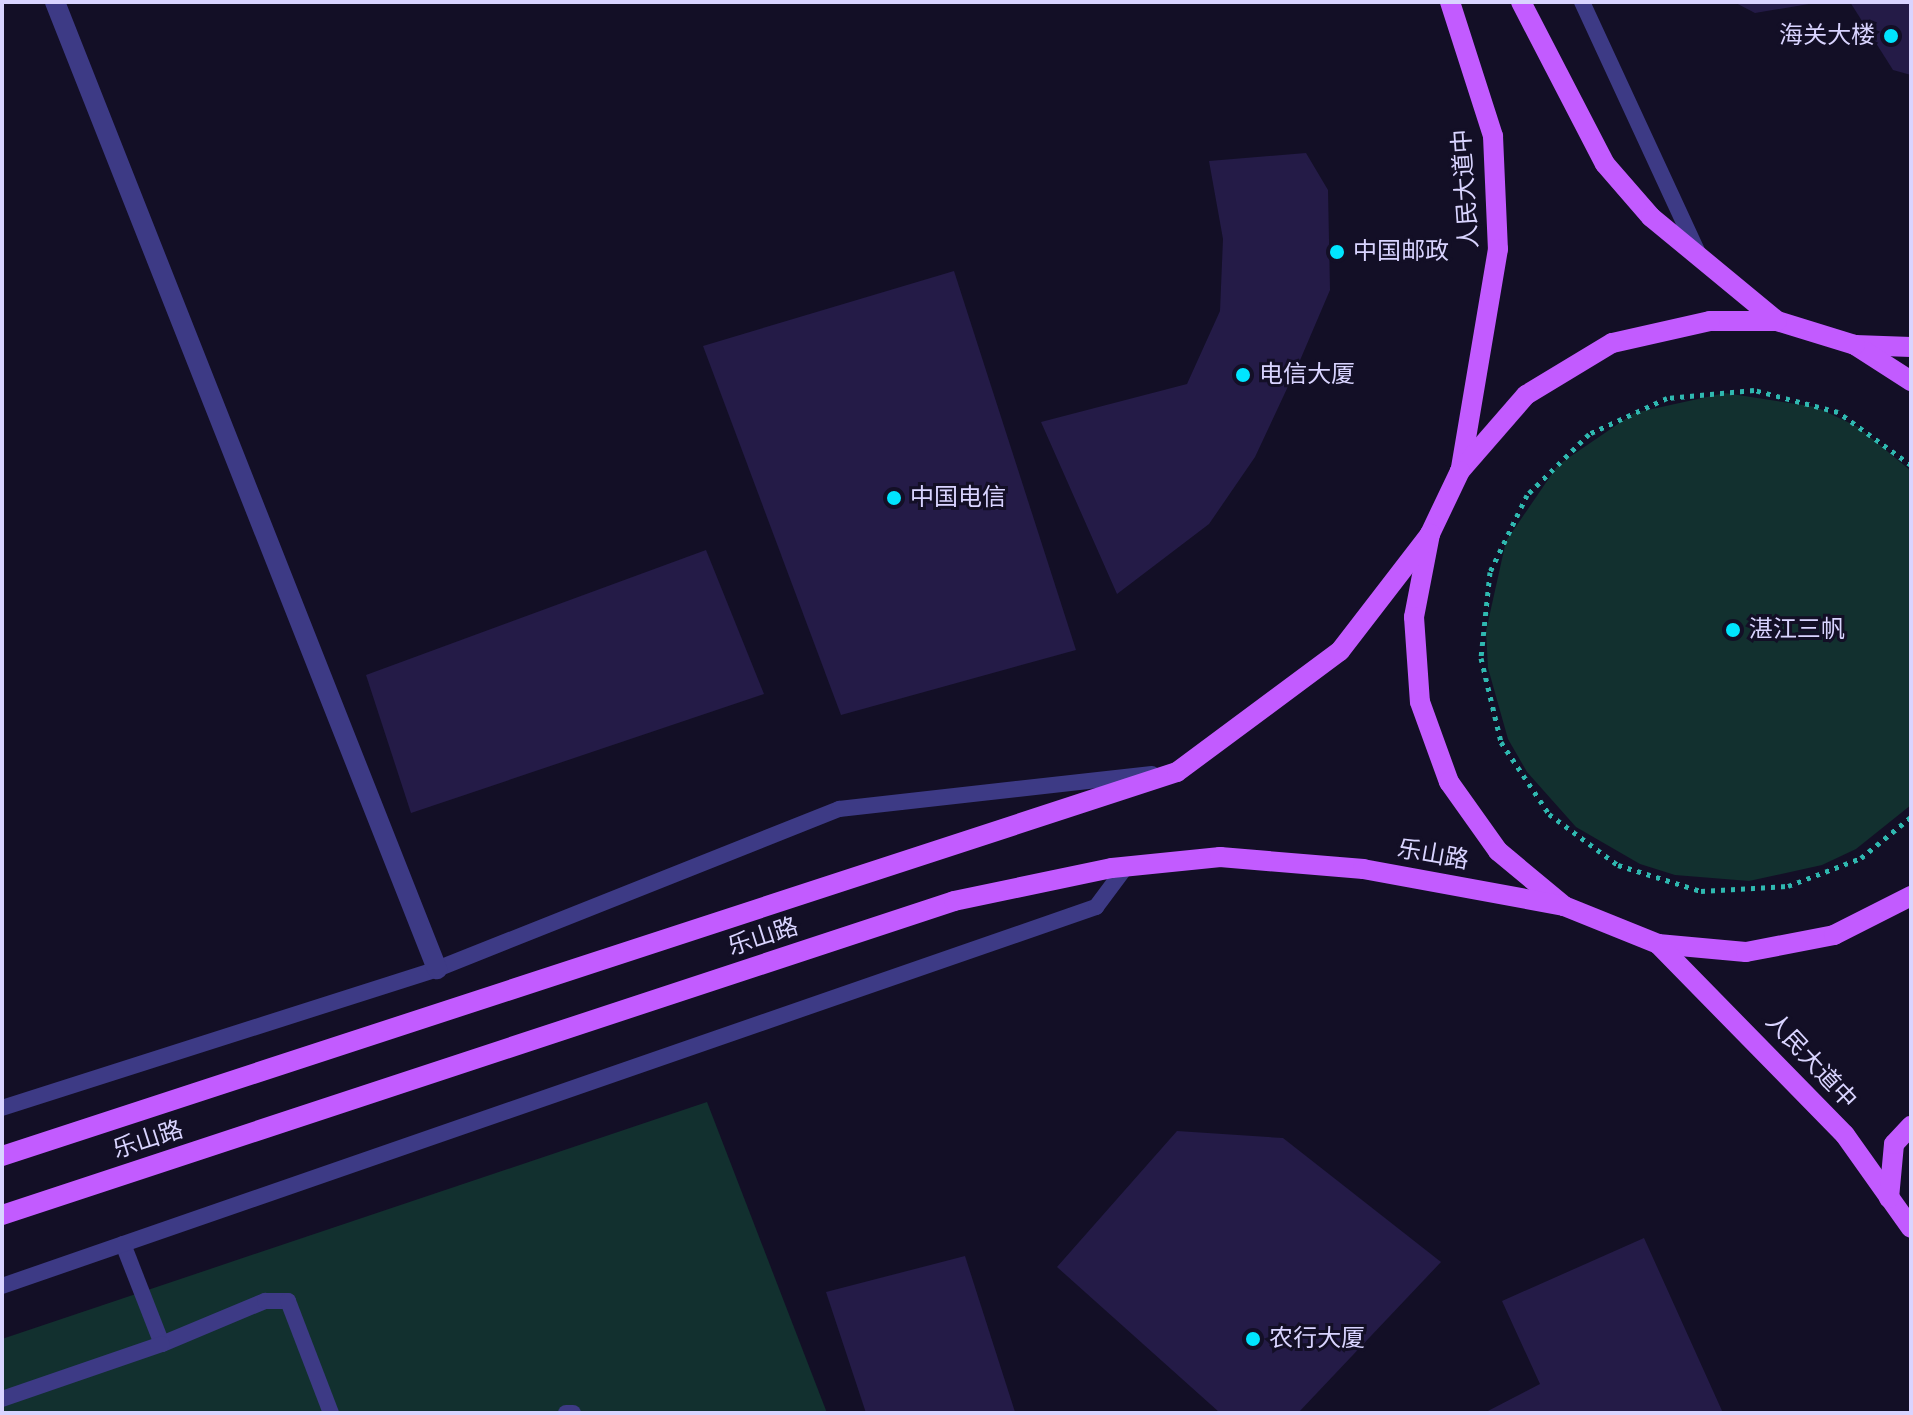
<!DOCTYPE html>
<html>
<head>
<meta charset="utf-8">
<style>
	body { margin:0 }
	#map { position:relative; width:1913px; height:1415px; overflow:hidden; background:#130f26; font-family:"Fira Sans","Noto Sans SC",sans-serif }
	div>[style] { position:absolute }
	.green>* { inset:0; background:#12302f }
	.building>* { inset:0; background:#241b47 }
	.path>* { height:5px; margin-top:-2.5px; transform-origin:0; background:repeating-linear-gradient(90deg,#2fb8b0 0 4px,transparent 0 10px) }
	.lane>* { height:16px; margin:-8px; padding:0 8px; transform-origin:8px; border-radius:8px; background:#3d3a85 }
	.street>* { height:20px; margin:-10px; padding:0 10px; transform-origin:10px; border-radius:10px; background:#3d3a85 }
	.primary>* { height:20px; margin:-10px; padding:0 10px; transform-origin:10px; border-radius:10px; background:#c25bff }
	.dots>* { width:22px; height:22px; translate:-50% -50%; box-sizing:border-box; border:4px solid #130f26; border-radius:50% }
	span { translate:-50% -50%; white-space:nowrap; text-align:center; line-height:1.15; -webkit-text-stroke:6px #130f26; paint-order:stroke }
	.poi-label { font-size:24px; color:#d9d4ff }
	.right { translate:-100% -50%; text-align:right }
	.left { translate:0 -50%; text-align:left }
	.street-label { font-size:24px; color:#d9d4ff }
	.frame { position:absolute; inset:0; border:4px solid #d9d4ff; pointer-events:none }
</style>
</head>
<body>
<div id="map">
	<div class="green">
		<div style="clip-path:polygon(1725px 393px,1816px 407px,1858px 427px,1911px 471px,1911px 805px,1856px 849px,1822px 865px,1749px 881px,1675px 875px,1640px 864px,1576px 827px,1527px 772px,1508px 739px,1488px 668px,1486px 631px,1506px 541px,1558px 465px,1634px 413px)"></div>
		<div style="clip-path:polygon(707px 1102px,827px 1413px,2px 1413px,2px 1339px)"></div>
	</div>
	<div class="building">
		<div style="clip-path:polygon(1734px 2px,1809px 2px,1809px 4px,1755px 13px)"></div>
		<div style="clip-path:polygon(1850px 2px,1911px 2px,1911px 75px,1893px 70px)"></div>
		<div style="clip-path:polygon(1306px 153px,1328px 190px,1330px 290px,1298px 365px,1255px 457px,1209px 524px,1117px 594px,1041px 422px,1187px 384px,1220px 311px,1223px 239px,1209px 161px)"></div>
		<div style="clip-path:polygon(954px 271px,1076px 650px,841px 715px,703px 346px)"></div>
		<div style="clip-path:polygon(706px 550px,764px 694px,411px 813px,366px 675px)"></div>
		<div style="clip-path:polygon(1177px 1131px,1283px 1138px,1441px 1262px,1298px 1413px,1219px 1412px,1057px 1267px)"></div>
		<div style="clip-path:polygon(1644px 1238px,1723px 1413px,1484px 1413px,1540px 1384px,1502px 1301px)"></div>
		<div style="clip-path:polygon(965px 1256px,1015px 1412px,866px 1413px,826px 1292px)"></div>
	</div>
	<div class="path">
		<div style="left:1911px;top:465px;width:90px;rotate:-144deg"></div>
		<div style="left:1838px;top:412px;width:87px;rotate:-165.3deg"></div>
		<div style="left:1754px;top:390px;width:87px;rotate:174.7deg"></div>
		<div style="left:1667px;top:398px;width:86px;rotate:155.2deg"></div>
		<div style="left:1589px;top:434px;width:87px;rotate:135.5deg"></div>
		<div style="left:1527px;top:495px;width:85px;rotate:115.7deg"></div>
		<div style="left:1490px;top:572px;width:86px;rotate:96deg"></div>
		<div style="left:1481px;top:658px;width:86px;rotate:76.6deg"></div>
		<div style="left:1501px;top:742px;width:87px;rotate:56.3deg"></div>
		<div style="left:1549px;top:814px;width:86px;rotate:36.5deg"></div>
		<div style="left:1618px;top:865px;width:87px;rotate:17.4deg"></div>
		<div style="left:1701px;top:891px;width:87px;rotate:-3.3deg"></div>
		<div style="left:1788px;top:886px;width:78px;rotate:-21deg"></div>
		<div style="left:1861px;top:858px;width:65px;rotate:-39.4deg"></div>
	</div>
	<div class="lane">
		<div style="left:1582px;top:2px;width:277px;rotate:65.2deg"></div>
		<div style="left:2px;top:1108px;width:457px;rotate:-17.7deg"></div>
		<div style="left:437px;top:969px;width:433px;rotate:-21.7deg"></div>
		<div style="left:839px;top:809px;width:315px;rotate:-6.4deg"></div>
		<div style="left:123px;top:1244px;width:107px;rotate:68.7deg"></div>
		<div style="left:162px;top:1344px;width:112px;rotate:-22.7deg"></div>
		<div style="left:265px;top:1301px;width:23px"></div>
		<div style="left:288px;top:1301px;width:120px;rotate:69deg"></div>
		<div style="left:2px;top:1286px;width:1158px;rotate:-19.11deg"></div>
		<div style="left:1096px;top:907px;width:49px;rotate:-53.4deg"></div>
		<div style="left:2px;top:1399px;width:169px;rotate:-19deg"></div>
		<div style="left:566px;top:1413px;width:7px"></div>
	</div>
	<div class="street">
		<div style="left:55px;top:2px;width:1040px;rotate:68.44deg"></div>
	</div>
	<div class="primary">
		<div style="left:1450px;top:2px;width:141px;rotate:72.2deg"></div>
		<div style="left:1493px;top:136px;width:113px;rotate:87.5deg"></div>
		<div style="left:1498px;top:249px;width:222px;rotate:99.6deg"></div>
		<div style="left:1521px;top:2px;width:182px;rotate:62.6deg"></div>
		<div style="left:1605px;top:164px;width:70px;rotate:49deg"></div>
		<div style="left:1651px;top:217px;width:163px;rotate:39.5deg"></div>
		<div style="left:1855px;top:345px;width:56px;rotate:2deg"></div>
		<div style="left:1911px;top:381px;width:67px;rotate:-147.3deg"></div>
		<div style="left:1855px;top:345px;width:82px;rotate:-162.9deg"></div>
		<div style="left:1777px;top:321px;width:67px;rotate:180deg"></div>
		<div style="left:1710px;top:321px;width:100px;rotate:167.3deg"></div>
		<div style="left:1612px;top:343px;width:100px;rotate:148.8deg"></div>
		<div style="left:1526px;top:395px;width:101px;rotate:131deg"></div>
		<div style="left:1460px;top:471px;width:70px;rotate:115.5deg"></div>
		<div style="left:1430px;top:534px;width:85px;rotate:100.9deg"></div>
		<div style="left:1414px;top:617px;width:85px;rotate:86deg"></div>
		<div style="left:1420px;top:702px;width:85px;rotate:70.1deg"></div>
		<div style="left:1449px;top:782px;width:85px;rotate:54.6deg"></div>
		<div style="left:1498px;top:851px;width:86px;rotate:39.8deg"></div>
		<div style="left:1564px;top:906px;width:101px;rotate:22deg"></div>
		<div style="left:1658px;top:944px;width:88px;rotate:5.2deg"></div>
		<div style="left:1746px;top:952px;width:90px;rotate:-10.9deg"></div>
		<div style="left:1834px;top:935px;width:86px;rotate:-26.9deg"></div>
		<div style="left:1658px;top:944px;width:267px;rotate:45.6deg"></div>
		<div style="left:1845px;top:1135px;width:114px;rotate:54.6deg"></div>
		<div style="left:2px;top:1156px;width:1236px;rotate:-18.1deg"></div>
		<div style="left:1177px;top:772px;width:203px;rotate:-36.6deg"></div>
		<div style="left:1340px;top:651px;width:148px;rotate:-52.4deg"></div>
		<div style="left:1889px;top:1198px;width:54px;rotate:-84.7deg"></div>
		<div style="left:1894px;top:1144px;width:25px;rotate:-47deg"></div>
		<div style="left:2px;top:1215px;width:1002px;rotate:-18.25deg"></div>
		<div style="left:954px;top:901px;width:161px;rotate:-11.8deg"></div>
		<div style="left:1112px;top:868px;width:109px;rotate:-5.8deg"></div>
		<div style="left:1220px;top:857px;width:144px;rotate:4.8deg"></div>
		<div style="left:1363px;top:869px;width:204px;rotate:10.4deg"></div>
	</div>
	<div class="dots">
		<div style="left:1891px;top:36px;background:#00e5ff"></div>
		<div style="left:1337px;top:252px;background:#00e5ff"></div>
		<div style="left:1243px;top:375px;background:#00e5ff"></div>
		<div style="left:894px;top:498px;background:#00e5ff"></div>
		<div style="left:1733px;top:630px;background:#00e5ff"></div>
		<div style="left:1253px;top:1339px;background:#00e5ff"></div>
	</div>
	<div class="poi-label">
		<span class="right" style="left:1875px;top:36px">海关大楼</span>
		<span class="left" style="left:1353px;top:252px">中国邮政</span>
		<span class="left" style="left:1259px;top:375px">电信大厦</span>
		<span class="left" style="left:910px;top:498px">中国电信</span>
		<span class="left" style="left:1749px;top:630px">湛江三帆</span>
		<span class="left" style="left:1269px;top:1339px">农行大厦</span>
	</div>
	<div class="street-label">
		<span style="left:1466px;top:189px;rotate:-94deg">人民大道中</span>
		<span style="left:1433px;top:855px;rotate:10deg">乐山路</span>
		<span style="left:763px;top:937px;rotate:-18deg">乐山路</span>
		<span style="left:1811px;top:1061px;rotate:47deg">人民大道中</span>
		<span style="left:148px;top:1140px;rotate:-18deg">乐山路</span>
	</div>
	<div class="frame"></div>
</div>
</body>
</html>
